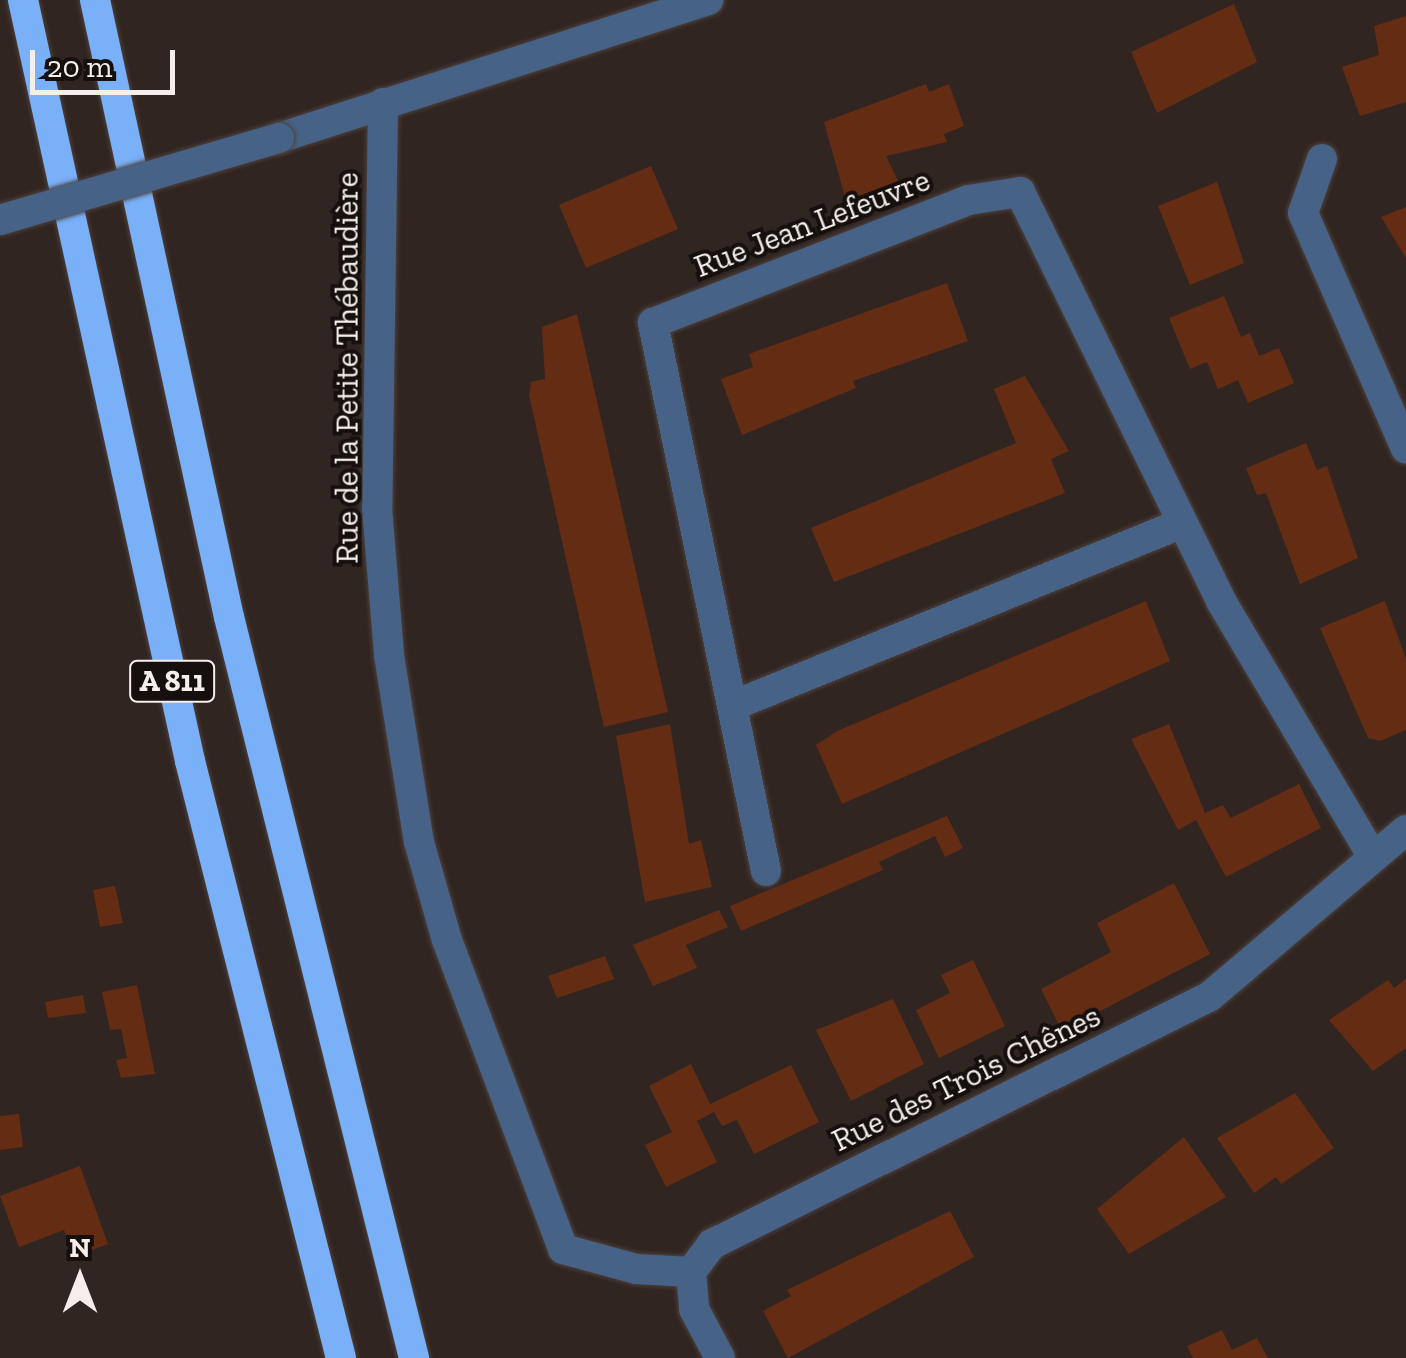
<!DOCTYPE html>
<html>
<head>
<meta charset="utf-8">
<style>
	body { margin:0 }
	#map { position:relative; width:1406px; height:1358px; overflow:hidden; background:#312521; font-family:"Zilla Slab",serif }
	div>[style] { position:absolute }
	.building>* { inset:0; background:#652c14 }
	.roads { filter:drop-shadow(0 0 2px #4d413d) drop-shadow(0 0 2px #4d413d) }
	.minor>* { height:30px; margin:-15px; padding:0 15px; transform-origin:15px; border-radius:15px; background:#466286 }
	.highway>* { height:30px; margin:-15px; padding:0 15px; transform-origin:15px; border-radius:15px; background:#79b0f8 }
	.bridges { filter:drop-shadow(0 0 2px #4d413d) drop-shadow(0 0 2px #4d413d) }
	.minor-bridge>* { height:30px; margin:-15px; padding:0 15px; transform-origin:15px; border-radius:15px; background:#466286 }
	span { translate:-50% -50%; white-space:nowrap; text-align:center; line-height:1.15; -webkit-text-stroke:8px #15100e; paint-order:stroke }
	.shield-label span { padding:2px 8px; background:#15100e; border:2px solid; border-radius:8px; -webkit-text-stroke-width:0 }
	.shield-label { font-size:30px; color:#f6eeeb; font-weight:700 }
	.street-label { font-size:32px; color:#f6eeeb }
	.north { position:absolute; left:30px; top:1228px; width:100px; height:100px; -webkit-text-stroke:8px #15100e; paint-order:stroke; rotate:0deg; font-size:28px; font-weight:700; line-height:40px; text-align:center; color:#f6eeeb }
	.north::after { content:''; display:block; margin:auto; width:35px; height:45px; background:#f6eeeb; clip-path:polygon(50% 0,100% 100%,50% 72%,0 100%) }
	.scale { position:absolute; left:30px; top:50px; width:145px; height:45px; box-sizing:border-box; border:5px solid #f6eeeb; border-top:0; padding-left:12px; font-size:30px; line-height:35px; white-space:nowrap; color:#f6eeeb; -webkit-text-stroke:8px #15100e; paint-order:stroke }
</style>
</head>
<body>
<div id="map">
	<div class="building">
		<div style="clip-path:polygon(1234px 4px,1257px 62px,1157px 113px,1131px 52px)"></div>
		<div style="clip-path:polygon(1406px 16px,1406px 102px,1360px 116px,1342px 67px,1379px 55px,1374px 26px)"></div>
		<div style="clip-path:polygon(926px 84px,929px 92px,949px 84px,964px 126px,944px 134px,947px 142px,886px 156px,905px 195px,850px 215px,824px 122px)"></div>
		<div style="clip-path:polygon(651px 166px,678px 229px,586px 268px,559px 205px)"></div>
		<div style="clip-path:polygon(1217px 182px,1244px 263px,1190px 285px,1158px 206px)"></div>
		<div style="clip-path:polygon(1406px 207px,1406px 258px,1381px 217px)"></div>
		<div style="clip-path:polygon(947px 283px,968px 341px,853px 381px,856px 388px,742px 435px,721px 379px,753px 367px,749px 354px)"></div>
		<div style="clip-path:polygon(1224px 296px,1241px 337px,1250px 333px,1259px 356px,1279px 348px,1294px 383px,1248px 403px,1238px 380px,1218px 389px,1207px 362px,1190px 369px,1169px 318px)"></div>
		<div style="clip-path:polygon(577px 314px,668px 712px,604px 727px,529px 395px,531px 382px,545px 379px,542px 327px)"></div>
		<div style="clip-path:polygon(1025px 376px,1069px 451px,1051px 459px,1065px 493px,834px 582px,811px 528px,1016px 443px,994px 389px)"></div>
		<div style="clip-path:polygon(1306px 443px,1317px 470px,1327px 466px,1358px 558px,1300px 584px,1266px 493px,1257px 495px,1246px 468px)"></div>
		<div style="clip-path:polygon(1146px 601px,1170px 661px,842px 804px,816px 745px,837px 731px)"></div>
		<div style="clip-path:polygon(1385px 601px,1406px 659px,1406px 730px,1380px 741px,1368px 738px,1320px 628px)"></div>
		<div style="clip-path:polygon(670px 724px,689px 844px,701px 840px,712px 887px,645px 902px,616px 736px)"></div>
		<div style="clip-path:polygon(1169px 724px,1205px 813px,1223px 805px,1231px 818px,1299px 784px,1321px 828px,1226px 877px,1196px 820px,1178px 830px,1131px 739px)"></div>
		<div style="clip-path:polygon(947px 816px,963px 848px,945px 857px,935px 836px,879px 862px,883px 870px,741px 931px,730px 906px)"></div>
		<div style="clip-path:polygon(1174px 883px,1210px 954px,1062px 1031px,1041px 989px,1111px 952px,1097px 923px)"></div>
		<div style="clip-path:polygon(115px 886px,123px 923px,100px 927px,93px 890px)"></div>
		<div style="clip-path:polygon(719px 910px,728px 927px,686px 945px,697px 968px,653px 986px,633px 945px)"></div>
		<div style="clip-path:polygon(605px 956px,614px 979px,557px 998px,548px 976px)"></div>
		<div style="clip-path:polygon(973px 960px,1005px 1026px,939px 1058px,916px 1010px,950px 993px,941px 975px)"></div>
		<div style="clip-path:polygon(1406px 979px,1406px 1048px,1373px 1071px,1329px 1020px,1388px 980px,1394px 988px)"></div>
		<div style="clip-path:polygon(137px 985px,155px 1074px,121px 1078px,116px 1060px,127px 1058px,121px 1029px,110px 1030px,102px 992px)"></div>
		<div style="clip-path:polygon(83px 995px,86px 1013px,48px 1018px,45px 1002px)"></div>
		<div style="clip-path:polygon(893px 999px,924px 1064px,851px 1101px,816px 1030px)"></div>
		<div style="clip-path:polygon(691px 1064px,710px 1104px,791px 1065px,819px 1122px,754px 1154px,737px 1120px,722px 1126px,714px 1112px,697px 1121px,717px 1162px,666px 1187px,645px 1145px,672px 1132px,649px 1086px)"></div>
		<div style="clip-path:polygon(1295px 1093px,1334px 1148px,1281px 1184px,1276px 1177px,1254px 1193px,1217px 1138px)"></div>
		<div style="clip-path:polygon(19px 1114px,23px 1147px,0 1150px,0 1116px)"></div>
		<div style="clip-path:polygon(1184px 1137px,1226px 1197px,1129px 1254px,1097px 1209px)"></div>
		<div style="clip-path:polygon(80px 1166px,108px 1244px,75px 1256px,64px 1230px,19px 1247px,0 1196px)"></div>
		<div style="clip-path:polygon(950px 1211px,974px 1257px,788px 1358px,763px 1311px,791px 1296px,787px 1290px)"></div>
		<div style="clip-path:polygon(1222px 1330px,1232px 1350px,1257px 1338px,1268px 1358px,1193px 1358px,1187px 1346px)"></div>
	</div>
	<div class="roads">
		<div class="minor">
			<div style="left:383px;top:103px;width:405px;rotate:90.8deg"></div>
			<div style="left:377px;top:508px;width:147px;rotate:85.3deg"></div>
			<div style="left:389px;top:655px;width:189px;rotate:80.9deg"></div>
			<div style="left:419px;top:842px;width:102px;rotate:74.1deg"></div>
			<div style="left:447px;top:940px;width:330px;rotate:69.4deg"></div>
			<div style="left:563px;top:1249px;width:76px;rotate:15.3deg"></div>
			<div style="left:636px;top:1269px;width:55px;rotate:3.1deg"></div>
			<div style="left:691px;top:1272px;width:35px;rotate:-53deg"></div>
			<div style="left:712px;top:1244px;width:555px;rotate:-26.43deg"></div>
			<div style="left:1209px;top:997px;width:258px;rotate:-40.3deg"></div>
			<div style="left:279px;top:138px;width:451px;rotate:-17.8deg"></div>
			<div style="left:1322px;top:159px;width:57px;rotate:109.4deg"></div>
			<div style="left:1303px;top:213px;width:257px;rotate:66.4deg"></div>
			<div style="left:732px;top:706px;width:486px;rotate:-22.1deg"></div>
			<div style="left:766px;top:871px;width:560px;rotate:-101.65deg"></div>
			<div style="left:653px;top:323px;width:338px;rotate:-21.3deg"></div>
			<div style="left:968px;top:200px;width:53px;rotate:-8.7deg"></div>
			<div style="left:1020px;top:192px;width:456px;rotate:63.8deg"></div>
			<div style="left:1221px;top:601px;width:298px;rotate:59.3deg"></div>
			<div style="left:691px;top:1272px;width:37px;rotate:85deg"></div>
			<div style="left:694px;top:1309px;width:55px;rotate:62deg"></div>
		</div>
		<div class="highway">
			<div style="left:23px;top:0;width:779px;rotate:77.62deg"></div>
			<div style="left:190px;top:761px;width:616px;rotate:75.81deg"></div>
			<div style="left:95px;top:0;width:631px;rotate:77.75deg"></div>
			<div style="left:229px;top:617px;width:764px;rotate:75.98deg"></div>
		</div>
	</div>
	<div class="bridges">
		<div class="minor-bridge">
			<div style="left:0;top:220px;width:291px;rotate:-16.4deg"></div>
		</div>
	</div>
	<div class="shield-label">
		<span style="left:172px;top:681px">A 811</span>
	</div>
	<div class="street-label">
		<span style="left:812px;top:223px;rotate:-21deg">Rue Jean Lefeuvre</span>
		<span style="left:347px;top:368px;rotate:-90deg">Rue de la Petite Thébaudière</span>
		<span style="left:966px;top:1078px;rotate:-26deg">Rue des Trois Chênes</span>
	</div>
	<div class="north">N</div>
	<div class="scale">20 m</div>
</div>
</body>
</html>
